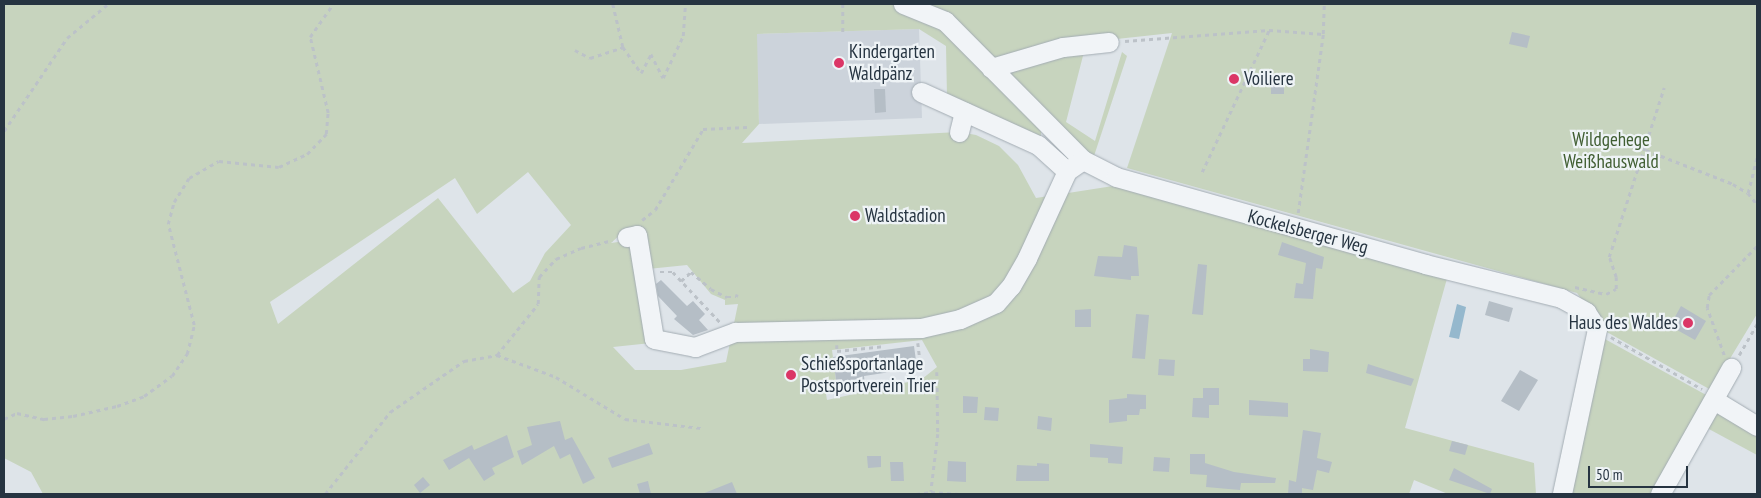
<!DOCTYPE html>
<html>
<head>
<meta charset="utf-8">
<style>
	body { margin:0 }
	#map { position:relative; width:1761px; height:498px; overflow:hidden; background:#dee4e9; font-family:"PT Sans Narrow",sans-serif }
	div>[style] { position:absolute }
	.built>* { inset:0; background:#ccd3db }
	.green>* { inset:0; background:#c7d4be }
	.water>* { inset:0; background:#95b8cd }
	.building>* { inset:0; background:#b5bec6 }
	.path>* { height:2.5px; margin-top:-1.25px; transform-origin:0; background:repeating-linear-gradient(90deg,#bcc2c8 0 4px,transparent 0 8px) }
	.roads { filter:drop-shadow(0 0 1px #a3acb3) drop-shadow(0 0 1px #a3acb3) }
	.minor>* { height:19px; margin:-9.5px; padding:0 9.5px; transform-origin:9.5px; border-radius:9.5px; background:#f1f4f7 }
	.dots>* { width:14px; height:14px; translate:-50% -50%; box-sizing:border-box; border:2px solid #eef3f6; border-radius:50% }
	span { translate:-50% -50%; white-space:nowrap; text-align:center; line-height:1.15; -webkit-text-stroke:4.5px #eef3f6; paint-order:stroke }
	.poi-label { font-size:19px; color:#263441 }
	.left { translate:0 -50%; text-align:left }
	.right { translate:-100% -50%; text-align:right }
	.park-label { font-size:19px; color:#405e32 }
	.street-label { font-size:19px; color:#263441 }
	.frame { position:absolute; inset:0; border:5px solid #263441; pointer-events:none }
	.scale { position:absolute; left:1588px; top:466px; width:100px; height:22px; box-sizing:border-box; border:2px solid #263441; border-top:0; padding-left:6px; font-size:15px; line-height:18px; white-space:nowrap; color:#263441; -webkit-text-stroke:4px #eef3f6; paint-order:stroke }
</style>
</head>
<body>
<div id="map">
	<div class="built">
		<div style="clip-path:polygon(919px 29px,922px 118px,759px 124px,756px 34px)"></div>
	</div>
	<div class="green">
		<div style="clip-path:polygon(evenodd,4px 4px,1757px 4px,1757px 314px,1711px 390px,1605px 331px,1577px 293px,1127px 168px,1172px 33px,1043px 47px,996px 60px,987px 68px,1042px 126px,1040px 141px,947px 97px,946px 46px,919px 29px,757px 34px,759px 124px,742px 143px,959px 132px,976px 135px,999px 146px,1018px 165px,1036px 198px,1113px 186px,1448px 275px,1405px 428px,1534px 463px,1536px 494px,1448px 494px,1414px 480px,1409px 494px,43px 494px,31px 472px,4px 458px,4px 4px,528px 172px,571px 225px,545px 253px,530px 281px,513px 293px,438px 198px,278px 324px,270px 302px,455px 178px,477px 214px,528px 172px,4px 4px,641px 229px,648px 269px,687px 265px,711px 294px,725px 300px,725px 305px,738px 304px,726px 362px,681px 370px,635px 370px,613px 347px,651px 343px,633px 240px,611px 243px,622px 233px,641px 229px,4px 4px,922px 340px,937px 367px,922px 379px,827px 400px,824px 382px,836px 380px,832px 350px,922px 340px)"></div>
		<div style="clip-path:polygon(1085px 48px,1066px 122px,1095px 141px,1122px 52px,1127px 56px,1093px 159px,1001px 71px)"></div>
		<div style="clip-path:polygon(1603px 338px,1708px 396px,1651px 494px,1569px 494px)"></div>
		<div style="clip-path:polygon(1717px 412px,1757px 434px,1757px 455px,1707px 428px)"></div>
	</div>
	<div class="water">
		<div style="clip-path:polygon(1457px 304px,1466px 307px,1459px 339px,1449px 337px)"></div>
	</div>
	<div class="building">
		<div style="clip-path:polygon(1512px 32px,1530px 36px,1527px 48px,1509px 44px)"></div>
		<div style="clip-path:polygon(1271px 82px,1284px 83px,1284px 94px,1271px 94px)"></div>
		<div style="clip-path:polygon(874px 89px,885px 89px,886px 112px,875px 113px)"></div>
		<div style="clip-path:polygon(1282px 242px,1324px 257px,1322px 269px,1316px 268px,1313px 299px,1294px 298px,1296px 283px,1303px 284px,1306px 263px,1278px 255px)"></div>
		<div style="clip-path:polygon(1124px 245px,1137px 247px,1139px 276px,1131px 276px,1131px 280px,1094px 276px,1098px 256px,1122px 257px)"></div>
		<div style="clip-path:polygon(1198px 264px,1207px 265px,1203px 315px,1192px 314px)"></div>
		<div style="clip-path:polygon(661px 280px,687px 306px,693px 301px,705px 314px,699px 320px,708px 330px,693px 335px,674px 319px,677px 316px,658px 296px,656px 284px)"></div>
		<div style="clip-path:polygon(1489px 301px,1513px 308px,1509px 322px,1485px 315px)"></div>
		<div style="clip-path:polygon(1681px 306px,1706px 321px,1695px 340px,1670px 326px)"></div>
		<div style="clip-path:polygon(1091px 309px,1091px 327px,1075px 327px,1075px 310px)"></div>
		<div style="clip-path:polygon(1136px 314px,1149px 315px,1145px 359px,1132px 358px)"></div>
		<div style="clip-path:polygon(914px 346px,917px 368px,864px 376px,865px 386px,844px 389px,842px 379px,836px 380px,833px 357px)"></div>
		<div style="clip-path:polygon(1310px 349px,1329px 352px,1328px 372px,1303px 371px,1303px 359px,1310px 359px)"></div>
		<div style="clip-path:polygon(1159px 359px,1175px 360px,1174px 376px,1158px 375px)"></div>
		<div style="clip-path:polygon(1368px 364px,1414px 379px,1411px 386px,1366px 373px)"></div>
		<div style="clip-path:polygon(1520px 370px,1538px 380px,1519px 411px,1501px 401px)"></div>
		<div style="clip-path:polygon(1203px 388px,1219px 388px,1219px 405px,1209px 405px,1209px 418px,1192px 417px,1193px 398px,1203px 398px)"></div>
		<div style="clip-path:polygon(1127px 394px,1146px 395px,1146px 409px,1140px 409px,1139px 415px,1127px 415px,1127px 421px,1109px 423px,1109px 400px,1127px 398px)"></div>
		<div style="clip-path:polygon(963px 396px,978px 397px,977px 413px,963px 413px)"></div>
		<div style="clip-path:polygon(1249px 400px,1288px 403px,1288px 417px,1249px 415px)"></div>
		<div style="clip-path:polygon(985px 407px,999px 408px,998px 421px,984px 420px)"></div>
		<div style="clip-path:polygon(1038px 416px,1052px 418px,1051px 431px,1037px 429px)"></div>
		<div style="clip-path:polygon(560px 421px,565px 440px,572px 437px,595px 478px,583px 484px,570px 454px,560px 459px,554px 446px,522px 465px,517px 451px,532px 445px,527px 427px)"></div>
		<div style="clip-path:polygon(1303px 430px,1321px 433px,1317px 458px,1332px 462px,1329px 473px,1317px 470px,1313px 490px,1302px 488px,1302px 494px,1288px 494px,1289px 480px,1296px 482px)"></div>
		<div style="clip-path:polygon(507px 435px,514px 457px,492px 468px,495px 474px,484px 481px,469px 458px,449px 470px,443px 460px,472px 445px,474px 450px)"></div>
		<div style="clip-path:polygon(1452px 441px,1468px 445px,1465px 455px,1449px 451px)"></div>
		<div style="clip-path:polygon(649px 443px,653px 454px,612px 468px,608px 458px)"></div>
		<div style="clip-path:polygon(1090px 444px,1123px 447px,1122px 464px,1108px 463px,1108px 458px,1090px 457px)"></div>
		<div style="clip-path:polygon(1190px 454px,1205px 454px,1205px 463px,1234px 472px,1276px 478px,1275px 483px,1241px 483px,1240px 490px,1206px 487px,1207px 475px,1190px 474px)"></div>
		<div style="clip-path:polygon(867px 456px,881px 456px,881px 467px,868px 468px)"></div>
		<div style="clip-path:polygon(1154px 457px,1170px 458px,1169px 472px,1153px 471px)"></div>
		<div style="clip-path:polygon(948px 461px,966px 462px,966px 482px,947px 481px)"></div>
		<div style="clip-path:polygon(890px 462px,903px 462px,904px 481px,891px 481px)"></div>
		<div style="clip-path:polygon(1037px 463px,1049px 464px,1049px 481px,1016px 481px,1017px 465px,1037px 466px)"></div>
		<div style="clip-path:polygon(1454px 468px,1492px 489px,1490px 494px,1449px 480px)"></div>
		<div style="clip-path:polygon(423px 477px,430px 485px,420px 493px,414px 485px)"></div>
		<div style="clip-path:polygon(648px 481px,651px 494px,640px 494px,637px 484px)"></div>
		<div style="clip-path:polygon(732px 482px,737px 494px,702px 494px)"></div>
	</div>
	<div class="path">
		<div style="left:613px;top:4px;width:44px;rotate:76.9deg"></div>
		<div style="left:843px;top:4px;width:28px;rotate:90deg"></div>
		<div style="left:1125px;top:41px;width:144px;rotate:-4.4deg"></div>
		<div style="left:1269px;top:30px;width:54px;rotate:4.2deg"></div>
		<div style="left:575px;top:50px;width:17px;rotate:28deg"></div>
		<div style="left:590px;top:58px;width:35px;rotate:-18deg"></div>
		<div style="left:623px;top:47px;width:32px;rotate:55deg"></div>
		<div style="left:641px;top:73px;width:21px;rotate:-62deg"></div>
		<div style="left:651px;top:54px;width:27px;rotate:63deg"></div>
		<div style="left:663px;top:78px;width:47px;rotate:-64.5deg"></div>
		<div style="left:683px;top:36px;width:32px;rotate:-86deg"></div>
		<div style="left:4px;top:131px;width:112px;rotate:-55.9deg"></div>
		<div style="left:67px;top:38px;width:53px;rotate:-39.7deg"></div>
		<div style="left:1646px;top:150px;width:93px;rotate:21.3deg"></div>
		<div style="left:1733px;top:184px;width:17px;rotate:31deg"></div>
		<div style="left:1748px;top:193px;width:14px;rotate:51deg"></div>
		<div style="left:1202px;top:172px;width:157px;rotate:-64.7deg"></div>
		<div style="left:1748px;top:193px;width:38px;rotate:-76deg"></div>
		<div style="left:1298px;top:213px;width:181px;rotate:-82deg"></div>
		<div style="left:1323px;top:34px;width:30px;rotate:-88deg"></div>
		<div style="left:642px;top:220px;width:16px;rotate:-38deg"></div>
		<div style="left:655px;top:210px;width:94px;rotate:-59.3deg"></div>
		<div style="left:703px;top:129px;width:44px;rotate:-2.6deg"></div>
		<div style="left:660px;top:272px;width:13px"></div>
		<div style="left:673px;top:272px;width:69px;rotate:46.8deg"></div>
		<div style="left:681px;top:281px;width:13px;rotate:-42deg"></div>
		<div style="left:691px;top:272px;width:26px;rotate:40deg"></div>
		<div style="left:711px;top:289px;width:18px;rotate:27deg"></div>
		<div style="left:727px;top:297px;width:9px"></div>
		<div style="left:736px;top:297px;width:3px;rotate:-72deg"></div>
		<div style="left:1575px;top:287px;width:32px;rotate:13deg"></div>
		<div style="left:1606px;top:294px;width:11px;rotate:-27deg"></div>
		<div style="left:1616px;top:289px;width:12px;rotate:-90deg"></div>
		<div style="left:1616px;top:277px;width:21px;rotate:-109deg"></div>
		<div style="left:1609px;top:257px;width:178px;rotate:-72deg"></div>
		<div style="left:1611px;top:337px;width:105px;rotate:29.7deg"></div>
		<div style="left:918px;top:343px;width:31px;rotate:83deg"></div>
		<div style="left:837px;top:345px;width:6px;rotate:90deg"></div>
		<div style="left:837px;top:351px;width:48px;rotate:-5.9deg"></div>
		<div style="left:497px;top:355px;width:65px;rotate:-51.2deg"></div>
		<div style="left:538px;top:304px;width:27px;rotate:-88deg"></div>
		<div style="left:539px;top:277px;width:25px;rotate:-47deg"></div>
		<div style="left:556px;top:259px;width:27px;rotate:-24deg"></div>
		<div style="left:581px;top:248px;width:32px;rotate:-14deg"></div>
		<div style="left:1724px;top:355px;width:50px;rotate:-109.9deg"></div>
		<div style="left:1707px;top:308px;width:13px;rotate:-81deg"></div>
		<div style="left:1709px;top:295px;width:69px;rotate:-45.6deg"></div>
		<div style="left:1739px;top:355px;width:36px;rotate:-60deg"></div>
		<div style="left:937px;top:372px;width:62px;rotate:89.1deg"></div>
		<div style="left:938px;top:434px;width:58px;rotate:96.9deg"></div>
		<div style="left:931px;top:492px;width:32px;rotate:4deg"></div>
		<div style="left:4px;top:419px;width:14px;rotate:-25deg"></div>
		<div style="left:17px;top:413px;width:28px;rotate:13deg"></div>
		<div style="left:44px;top:419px;width:29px;rotate:-6deg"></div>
		<div style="left:73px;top:416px;width:45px;rotate:-12.8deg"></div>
		<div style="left:117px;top:406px;width:29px;rotate:-20deg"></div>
		<div style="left:144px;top:396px;width:34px;rotate:-36deg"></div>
		<div style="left:172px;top:376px;width:27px;rotate:-56deg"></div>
		<div style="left:187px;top:354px;width:30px;rotate:-76deg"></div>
		<div style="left:194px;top:325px;width:104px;rotate:-104.4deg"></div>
		<div style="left:168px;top:224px;width:23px;rotate:-75deg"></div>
		<div style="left:174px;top:202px;width:28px;rotate:-58deg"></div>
		<div style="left:189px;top:178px;width:34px;rotate:-30deg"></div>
		<div style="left:219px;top:161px;width:60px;rotate:5.7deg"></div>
		<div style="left:279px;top:167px;width:31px;rotate:-25deg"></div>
		<div style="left:307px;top:154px;width:28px;rotate:-46deg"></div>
		<div style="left:326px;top:134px;width:21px;rotate:-85deg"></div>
		<div style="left:328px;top:113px;width:78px;rotate:-103.3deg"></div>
		<div style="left:310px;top:37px;width:40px;rotate:-55.1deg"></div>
		<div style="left:325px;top:494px;width:105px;rotate:-51.6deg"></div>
		<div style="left:390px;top:412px;width:90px;rotate:-34.6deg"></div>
		<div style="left:464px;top:361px;width:34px;rotate:-10deg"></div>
		<div style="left:497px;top:355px;width:63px;rotate:20.4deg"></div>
		<div style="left:556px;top:377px;width:81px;rotate:31.3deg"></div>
		<div style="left:625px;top:419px;width:77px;rotate:6.8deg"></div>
		<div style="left:916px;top:494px;width:15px;rotate:-8deg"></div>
	</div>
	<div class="roads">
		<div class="minor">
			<div style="left:903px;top:4px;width:45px;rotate:22deg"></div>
			<div style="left:945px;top:21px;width:196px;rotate:45.2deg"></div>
			<div style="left:1083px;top:160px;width:37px;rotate:27deg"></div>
			<div style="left:1116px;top:177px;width:321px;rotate:15.7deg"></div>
			<div style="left:1425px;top:264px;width:140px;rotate:14deg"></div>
			<div style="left:1561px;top:298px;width:29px;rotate:29deg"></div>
			<div style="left:1586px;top:312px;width:20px;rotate:57deg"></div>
			<div style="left:1597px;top:329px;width:169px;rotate:102deg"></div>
			<div style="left:991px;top:68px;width:75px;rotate:-16.3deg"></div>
			<div style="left:1063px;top:47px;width:46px;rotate:-6.2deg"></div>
			<div style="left:921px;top:92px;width:128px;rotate:24.4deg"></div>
			<div style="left:1038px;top:145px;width:39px;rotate:42deg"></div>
			<div style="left:959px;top:132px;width:21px;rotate:-76deg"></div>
			<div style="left:627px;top:237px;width:10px;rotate:-11deg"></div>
			<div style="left:637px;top:235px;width:105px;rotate:80.7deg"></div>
			<div style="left:654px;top:339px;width:42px;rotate:11deg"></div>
			<div style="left:695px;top:347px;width:43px;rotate:-20.6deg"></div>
			<div style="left:735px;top:332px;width:186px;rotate:-1.2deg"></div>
			<div style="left:921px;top:328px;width:40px;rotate:-13deg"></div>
			<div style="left:960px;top:319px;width:39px;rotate:-24deg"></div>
			<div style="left:996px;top:303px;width:23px;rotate:-49deg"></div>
			<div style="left:1011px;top:286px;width:32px;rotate:-60deg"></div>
			<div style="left:1027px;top:258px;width:96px;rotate:-65.3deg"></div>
			<div style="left:1067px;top:171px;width:19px;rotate:-35deg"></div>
			<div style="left:1714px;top:400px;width:50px;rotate:31.2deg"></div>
			<div style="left:1660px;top:494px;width:145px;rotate:-60.6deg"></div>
		</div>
	</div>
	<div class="dots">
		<div style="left:839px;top:63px;background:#db3666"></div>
		<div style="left:1234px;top:79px;background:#db3666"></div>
		<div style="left:855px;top:216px;background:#db3666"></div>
		<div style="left:1688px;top:323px;background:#db3666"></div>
		<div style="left:791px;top:375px;background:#db3666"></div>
	</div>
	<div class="poi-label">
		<span class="left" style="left:849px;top:63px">Kindergarten<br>Waldpänz</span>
		<span class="left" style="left:1244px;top:79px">Voiliere</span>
		<span class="left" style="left:865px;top:216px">Waldstadion</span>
		<span class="right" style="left:1678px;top:323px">Haus des Waldes</span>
		<span class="left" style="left:801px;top:375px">Schießsportanlage<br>Postsportverein Trier</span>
	</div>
	<div class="park-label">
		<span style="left:1611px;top:151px">Wildgehege<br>Weißhauswald</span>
	</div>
	<div class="street-label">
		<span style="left:1308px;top:232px;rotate:15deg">Kockelsberger Weg</span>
	</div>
	<div class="frame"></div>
	<div class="scale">50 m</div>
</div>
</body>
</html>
